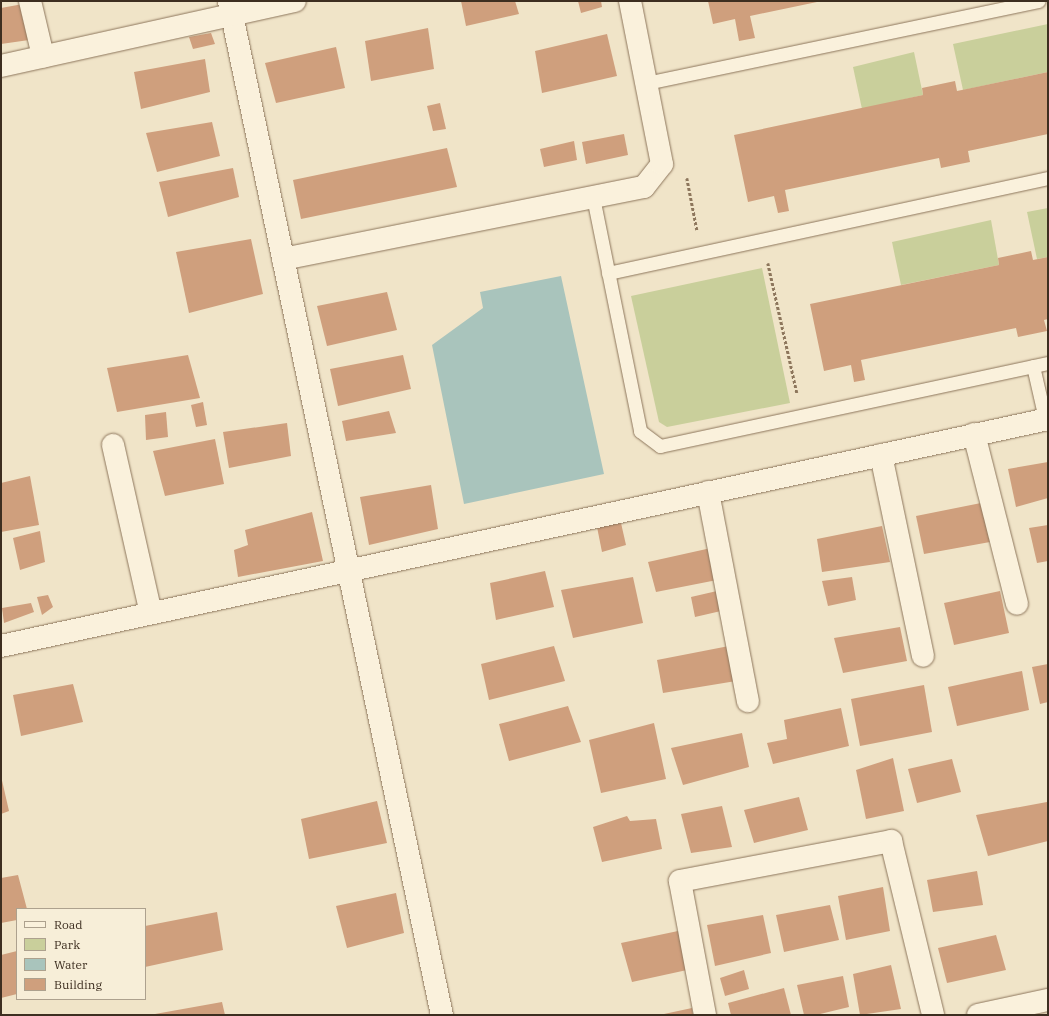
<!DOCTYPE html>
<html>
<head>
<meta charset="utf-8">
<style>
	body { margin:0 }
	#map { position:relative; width:1049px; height:1016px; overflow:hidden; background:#f0e4c8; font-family:"IBM Plex Serif",serif }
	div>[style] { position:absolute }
	.green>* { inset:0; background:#c9cf9b }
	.water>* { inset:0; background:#a9c4bc }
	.building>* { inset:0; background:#cf9f7d }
	.path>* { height:2.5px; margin-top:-1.25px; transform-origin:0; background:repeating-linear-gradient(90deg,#8d765c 0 3px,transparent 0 5px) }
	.roads { filter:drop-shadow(0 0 1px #8d765c) drop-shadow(0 0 1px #8d765c) }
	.service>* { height:13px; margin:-6.5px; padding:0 6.5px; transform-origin:6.5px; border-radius:6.5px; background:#faf1dc }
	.minor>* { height:22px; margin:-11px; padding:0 11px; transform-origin:11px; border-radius:11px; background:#faf1dc }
	.tertiary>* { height:22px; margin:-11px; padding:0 11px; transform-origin:11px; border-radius:11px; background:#faf1dc }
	span { translate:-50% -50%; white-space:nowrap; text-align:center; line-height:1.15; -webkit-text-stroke:3px #f7eed8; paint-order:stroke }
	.frame { position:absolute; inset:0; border:2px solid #3d2e20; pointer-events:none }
	.legend { position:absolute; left:16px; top:908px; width:130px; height:92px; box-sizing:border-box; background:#f7eed8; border:1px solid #ada18e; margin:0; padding:5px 7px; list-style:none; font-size:12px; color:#3d2e20 }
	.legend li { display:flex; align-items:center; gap:8px; height:20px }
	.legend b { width:20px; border:1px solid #ada18e }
</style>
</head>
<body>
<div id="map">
	<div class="green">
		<div style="clip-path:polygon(1048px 24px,1048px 72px,963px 90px,953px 44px)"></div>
		<div style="clip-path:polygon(914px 52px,923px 95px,862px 109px,853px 67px)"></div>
		<div style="clip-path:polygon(1048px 208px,1048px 257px,1037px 259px,1027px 212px)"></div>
		<div style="clip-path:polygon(991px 220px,999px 265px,901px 285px,892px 242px)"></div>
		<div style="clip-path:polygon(762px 268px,790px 403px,667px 427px,659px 422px,631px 296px)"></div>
	</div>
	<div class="water">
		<div style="clip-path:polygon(561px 276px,604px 474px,464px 504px,432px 345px,483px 308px,480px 292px)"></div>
	</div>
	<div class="building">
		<div style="clip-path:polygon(461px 1px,515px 1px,519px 14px,466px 26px)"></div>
		<div style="clip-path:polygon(578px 1px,601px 1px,602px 7px,581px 13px)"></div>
		<div style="clip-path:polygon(708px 1px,817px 1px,817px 2px,750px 16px,755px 38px,739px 41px,735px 19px,713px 24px)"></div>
		<div style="clip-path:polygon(23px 4px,29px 40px,1px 44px,1px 8px)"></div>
		<div style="clip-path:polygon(428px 28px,434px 69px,371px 81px,365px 41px)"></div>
		<div style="clip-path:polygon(211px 33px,215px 44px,193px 49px,189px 37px)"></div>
		<div style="clip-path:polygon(607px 34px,617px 76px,542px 93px,535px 51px)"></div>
		<div style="clip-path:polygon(336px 47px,345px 88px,276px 103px,265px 63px)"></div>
		<div style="clip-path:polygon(205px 59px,210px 92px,141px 109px,134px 72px)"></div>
		<div style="clip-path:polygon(1048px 72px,1048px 134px,968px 151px,970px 162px,960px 164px,941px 168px,939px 158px,785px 190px,789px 211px,778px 213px,774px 196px,748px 202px,734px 135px,923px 95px,922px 88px,955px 81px,957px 91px)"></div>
		<div style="clip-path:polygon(440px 103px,446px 129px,433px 131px,427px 106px)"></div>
		<div style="clip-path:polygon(212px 122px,220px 156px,157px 172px,146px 133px)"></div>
		<div style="clip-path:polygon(624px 134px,628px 155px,586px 164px,582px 142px)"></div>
		<div style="clip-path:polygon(574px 141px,577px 160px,544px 167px,540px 149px)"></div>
		<div style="clip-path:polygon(447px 148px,457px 187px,301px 219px,293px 180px)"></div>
		<div style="clip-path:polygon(233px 168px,239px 197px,168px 217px,159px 182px)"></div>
		<div style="clip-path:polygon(251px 239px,263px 294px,189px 313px,176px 252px)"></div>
		<div style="clip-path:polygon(1031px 251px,1033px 260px,1048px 257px,1048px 319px,1044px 320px,1047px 331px,1018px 337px,1016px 328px,861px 360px,865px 380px,854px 382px,851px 365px,824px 371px,810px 304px,999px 265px,998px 258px)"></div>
		<div style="clip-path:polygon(387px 292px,397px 330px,327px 346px,317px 306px)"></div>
		<div style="clip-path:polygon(188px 355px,200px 398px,117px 412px,107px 368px)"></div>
		<div style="clip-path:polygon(403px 355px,411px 389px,338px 406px,330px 369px)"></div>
		<div style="clip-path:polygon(203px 402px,207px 425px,196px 427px,191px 405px)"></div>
		<div style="clip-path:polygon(389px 411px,396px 433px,346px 441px,342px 421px)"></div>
		<div style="clip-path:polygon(166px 412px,168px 437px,146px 440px,145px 415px)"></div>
		<div style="clip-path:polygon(287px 423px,291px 456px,229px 468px,223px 432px)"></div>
		<div style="clip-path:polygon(215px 439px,224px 484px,165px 496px,153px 451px)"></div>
		<div style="clip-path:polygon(1048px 462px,1048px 498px,1016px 507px,1008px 469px)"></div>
		<div style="clip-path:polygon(30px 476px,39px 525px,1px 532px,1px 483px)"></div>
		<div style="clip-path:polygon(431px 485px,438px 529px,369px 545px,360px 497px)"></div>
		<div style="clip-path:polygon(981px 503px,990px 542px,924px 554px,916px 516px)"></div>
		<div style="clip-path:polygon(312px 512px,323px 561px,238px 577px,234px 550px,248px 545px,245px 530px)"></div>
		<div style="clip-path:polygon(621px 523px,626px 545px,602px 552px,597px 527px)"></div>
		<div style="clip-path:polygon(1048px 525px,1048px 561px,1037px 563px,1029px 528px)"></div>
		<div style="clip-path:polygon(882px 526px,890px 562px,822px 572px,817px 539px)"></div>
		<div style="clip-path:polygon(40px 531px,45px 562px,20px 570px,13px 538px)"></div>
		<div style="clip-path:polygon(711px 548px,717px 580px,656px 592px,648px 562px)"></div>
		<div style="clip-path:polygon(545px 571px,554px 607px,496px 620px,490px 583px)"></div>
		<div style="clip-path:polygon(633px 577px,643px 623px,573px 638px,561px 590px)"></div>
		<div style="clip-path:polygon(852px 577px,856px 600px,828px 606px,822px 581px)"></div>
		<div style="clip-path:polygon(717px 591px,721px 611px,695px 617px,691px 597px)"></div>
		<div style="clip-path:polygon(1000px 591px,1009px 633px,954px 645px,944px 603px)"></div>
		<div style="clip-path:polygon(48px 595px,53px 607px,42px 615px,37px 597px)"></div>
		<div style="clip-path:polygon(31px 603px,34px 612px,4px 623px,2px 608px)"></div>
		<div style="clip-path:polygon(900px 627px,907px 661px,843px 673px,834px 638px)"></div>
		<div style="clip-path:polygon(554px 646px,565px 681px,489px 700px,481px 664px)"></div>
		<div style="clip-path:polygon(729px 646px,736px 681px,663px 693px,657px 660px)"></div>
		<div style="clip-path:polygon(1048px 664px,1048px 702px,1040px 704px,1032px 667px)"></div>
		<div style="clip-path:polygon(1022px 671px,1029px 710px,957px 726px,948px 687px)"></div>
		<div style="clip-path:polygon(73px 684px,83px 722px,21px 736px,13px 695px)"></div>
		<div style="clip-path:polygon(924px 685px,932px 732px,860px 746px,851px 699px)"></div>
		<div style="clip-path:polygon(568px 706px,581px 742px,509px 761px,499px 724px)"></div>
		<div style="clip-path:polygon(841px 708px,849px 746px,773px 764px,767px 743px,787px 739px,784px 720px)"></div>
		<div style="clip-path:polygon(654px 723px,666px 779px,601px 793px,589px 740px)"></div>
		<div style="clip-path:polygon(742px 733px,749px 767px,683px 785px,671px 748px)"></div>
		<div style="clip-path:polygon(893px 758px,904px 811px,866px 819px,856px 770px)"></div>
		<div style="clip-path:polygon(952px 759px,961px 792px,917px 803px,908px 769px)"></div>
		<div style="clip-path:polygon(1px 776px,9px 811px,1px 814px)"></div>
		<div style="clip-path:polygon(799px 797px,808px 830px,754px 843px,744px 810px)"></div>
		<div style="clip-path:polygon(377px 801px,387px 843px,309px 859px,301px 819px)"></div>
		<div style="clip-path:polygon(1047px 802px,1048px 841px,988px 856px,976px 815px)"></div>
		<div style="clip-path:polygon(722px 806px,732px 847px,691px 853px,681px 814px)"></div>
		<div style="clip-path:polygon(627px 816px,630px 821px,656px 819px,662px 849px,602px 862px,593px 827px)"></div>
		<div style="clip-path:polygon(977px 871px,983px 905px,933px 912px,927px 880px)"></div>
		<div style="clip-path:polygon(18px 875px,27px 909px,17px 909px,17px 920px,1px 923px,1px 878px)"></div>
		<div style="clip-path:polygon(883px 887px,890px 931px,846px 940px,838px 896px)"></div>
		<div style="clip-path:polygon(396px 893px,404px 933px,347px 948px,336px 906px)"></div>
		<div style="clip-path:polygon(830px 905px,839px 940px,784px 952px,776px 915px)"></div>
		<div style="clip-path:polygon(217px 912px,223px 950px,145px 967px,145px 926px)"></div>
		<div style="clip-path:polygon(763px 915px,771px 953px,715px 966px,707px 925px)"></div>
		<div style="clip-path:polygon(678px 931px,687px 970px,632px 982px,621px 943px)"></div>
		<div style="clip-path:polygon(996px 935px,1006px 970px,947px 983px,938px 948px)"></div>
		<div style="clip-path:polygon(17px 951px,17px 994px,1px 998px,1px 955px)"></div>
		<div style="clip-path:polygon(891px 965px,901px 1009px,860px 1015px,853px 974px)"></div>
		<div style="clip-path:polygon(744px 970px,749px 989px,725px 996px,720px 978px)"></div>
		<div style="clip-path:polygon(843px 976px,849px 1007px,816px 1015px,804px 1015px,797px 985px)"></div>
		<div style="clip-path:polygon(784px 988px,791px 1015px,731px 1015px,728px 1003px)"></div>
		<div style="clip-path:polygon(222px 1002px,225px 1015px,155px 1015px,155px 1014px)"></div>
		<div style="clip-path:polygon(692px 1008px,693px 1015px,664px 1015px,664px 1014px)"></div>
	</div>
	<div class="path">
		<div style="left:687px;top:178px;width:53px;rotate:79.1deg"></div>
		<div style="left:768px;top:263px;width:133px;rotate:77.4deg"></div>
	</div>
	<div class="roads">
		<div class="service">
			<div style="left:646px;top:83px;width:401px;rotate:-11.8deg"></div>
			<div style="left:593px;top:197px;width:239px;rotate:78.6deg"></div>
			<div style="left:640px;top:431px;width:25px;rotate:37deg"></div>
			<div style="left:660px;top:446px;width:397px;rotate:-12.1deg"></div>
			<div style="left:608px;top:273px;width:450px;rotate:-12.2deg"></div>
			<div style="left:1033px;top:366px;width:54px;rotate:77.2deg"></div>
		</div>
		<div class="minor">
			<div style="left:30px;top:1px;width:57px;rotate:76.7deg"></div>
			<div style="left:229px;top:1px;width:1036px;rotate:78.14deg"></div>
			<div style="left:1px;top:66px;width:301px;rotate:-12.5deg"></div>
			<div style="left:974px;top:434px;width:175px;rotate:75.8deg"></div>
			<div style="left:113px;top:445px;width:172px;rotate:77.3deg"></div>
			<div style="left:881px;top:455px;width:205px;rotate:78.2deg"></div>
			<div style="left:708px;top:492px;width:213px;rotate:79.2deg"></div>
			<div style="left:1px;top:646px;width:1071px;rotate:-12.23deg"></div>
			<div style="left:705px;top:1015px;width:136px;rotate:-100.6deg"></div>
			<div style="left:680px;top:881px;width:215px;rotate:-10.7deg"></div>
			<div style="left:891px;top:841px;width:179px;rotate:76.4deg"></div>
			<div style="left:978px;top:1015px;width:72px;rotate:-12.1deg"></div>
		</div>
		<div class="tertiary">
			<div style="left:283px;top:259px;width:368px;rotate:-11.3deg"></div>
			<div style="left:644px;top:187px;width:29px;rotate:-52deg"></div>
			<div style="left:662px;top:164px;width:166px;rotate:-101.1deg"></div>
		</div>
	</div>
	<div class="frame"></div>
	<ul class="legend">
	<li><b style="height:5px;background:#faf1dc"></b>Road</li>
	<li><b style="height:11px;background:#c9cf9b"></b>Park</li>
	<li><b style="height:11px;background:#a9c4bc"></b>Water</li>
	<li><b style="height:11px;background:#cf9f7d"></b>Building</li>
	</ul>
</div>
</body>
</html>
